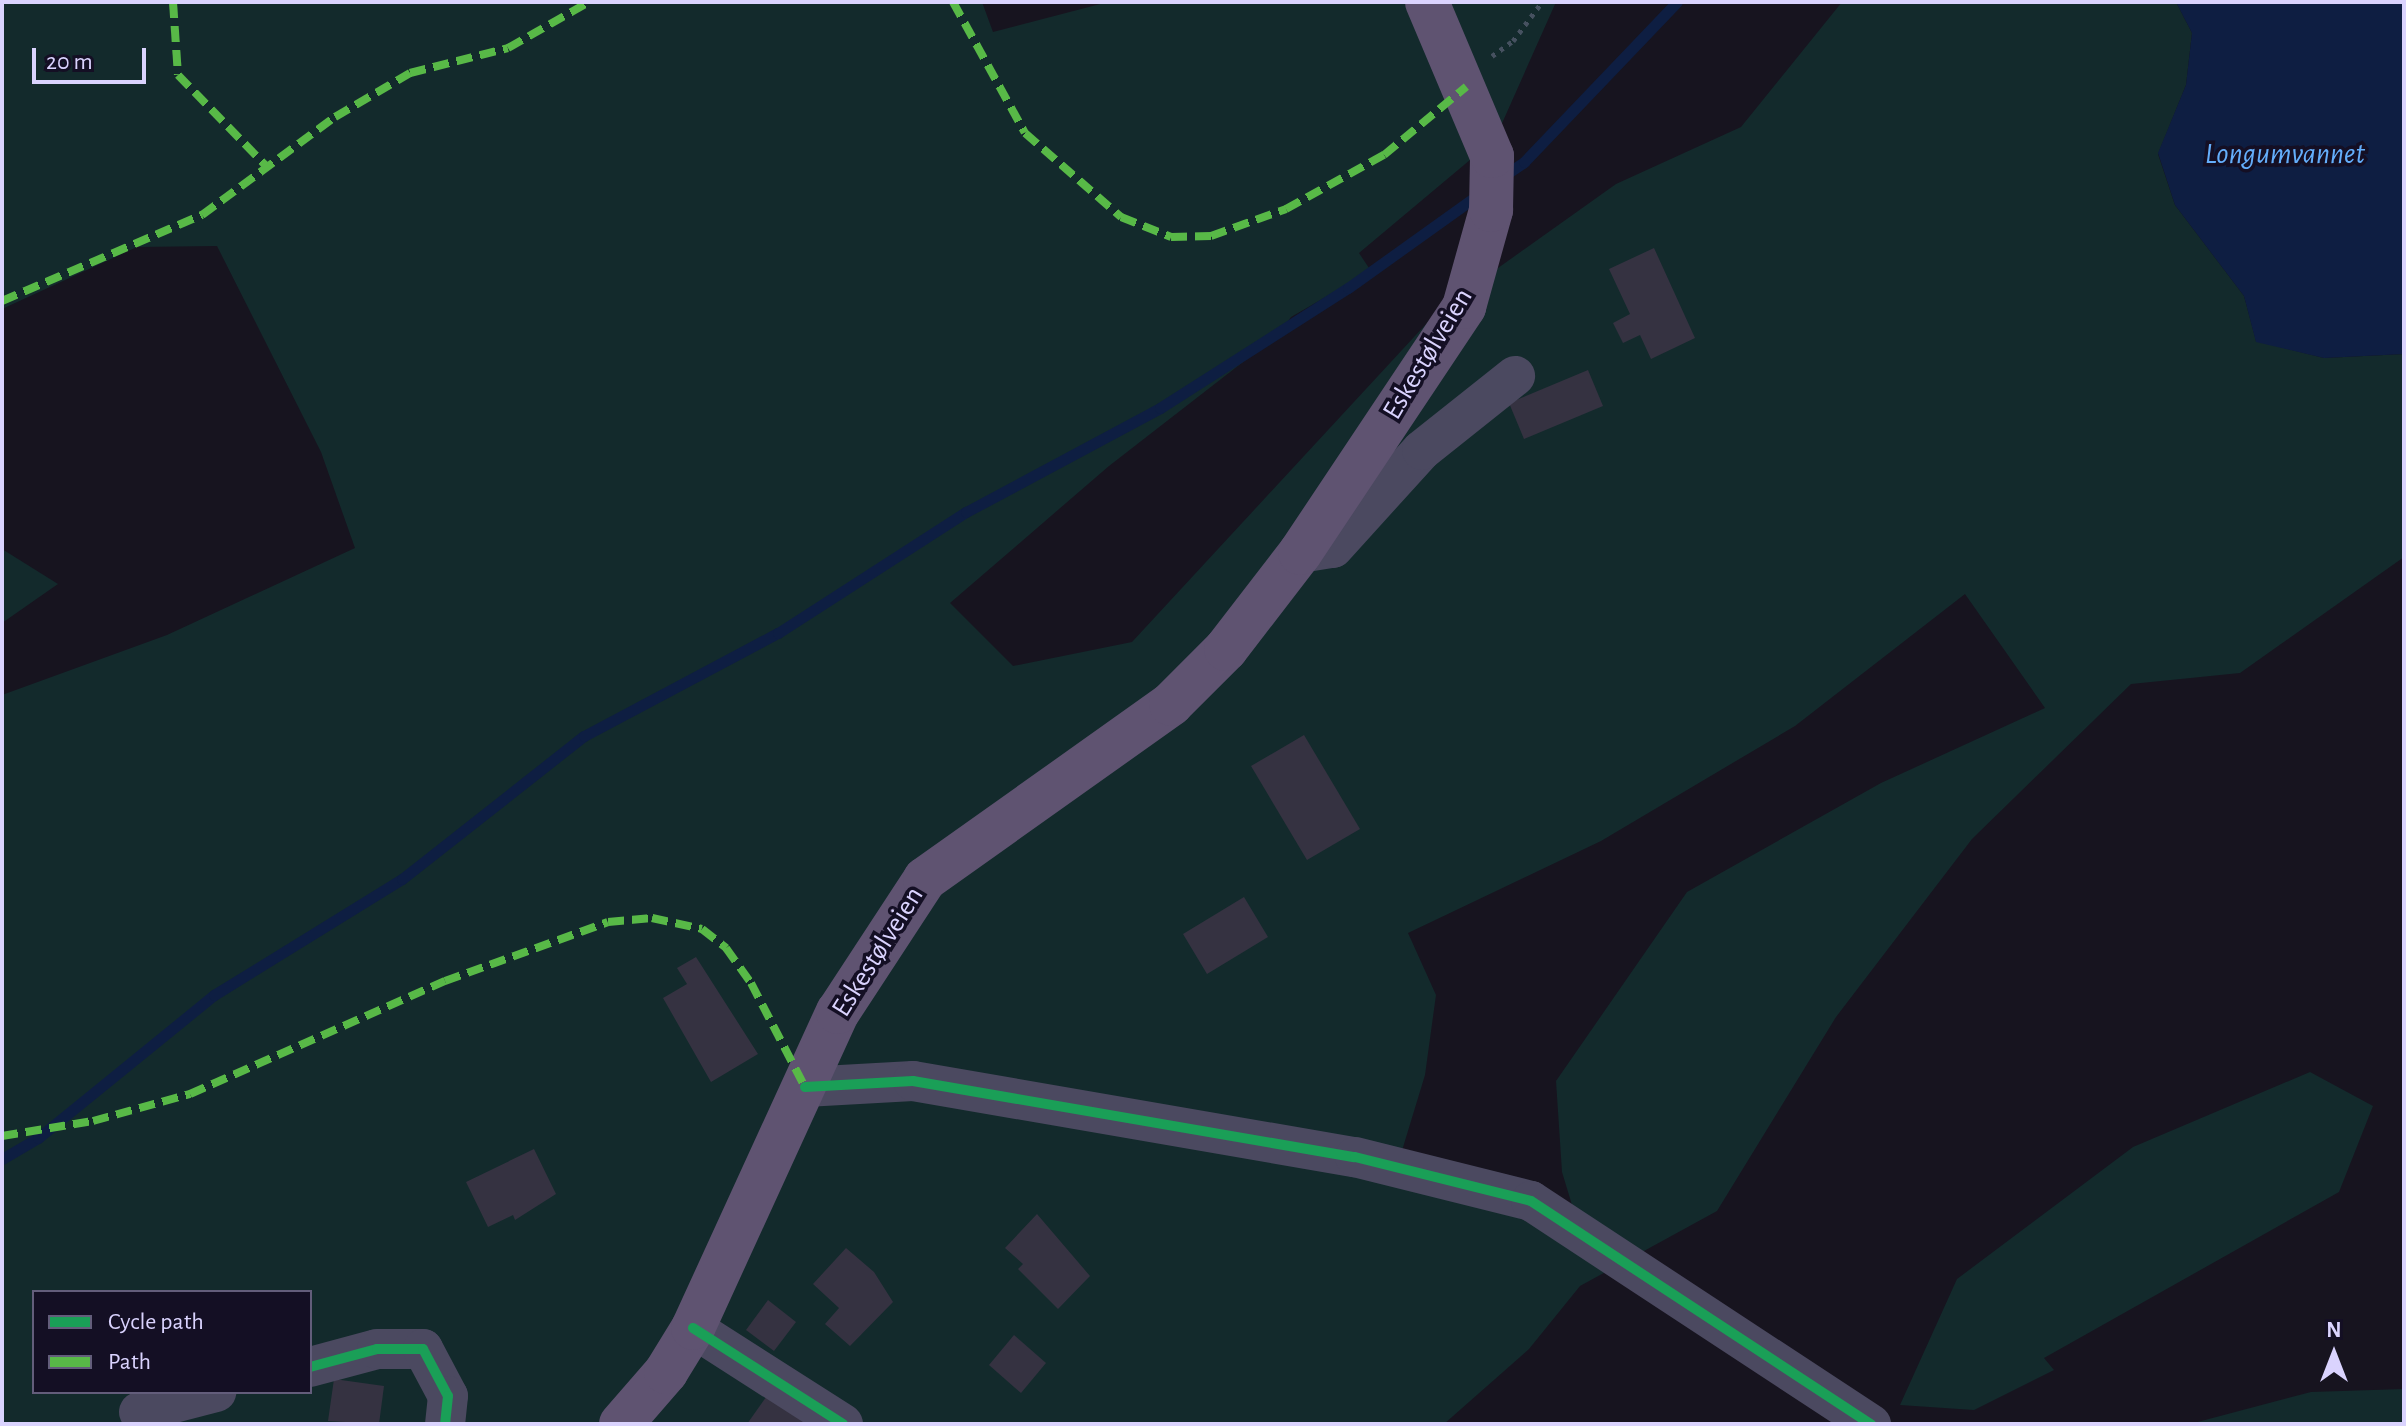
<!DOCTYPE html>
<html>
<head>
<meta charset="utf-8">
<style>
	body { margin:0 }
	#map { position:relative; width:2406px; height:1426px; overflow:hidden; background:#17141f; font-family:"Alegreya Sans",sans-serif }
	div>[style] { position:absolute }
	.green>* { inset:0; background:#132a2c }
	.water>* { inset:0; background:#0e1e42 }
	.stream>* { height:11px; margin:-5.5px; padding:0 5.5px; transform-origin:5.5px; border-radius:5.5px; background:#0e1e42 }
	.building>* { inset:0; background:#353241 }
	.path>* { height:5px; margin-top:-2.5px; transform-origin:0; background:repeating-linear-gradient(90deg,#465160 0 4px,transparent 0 10px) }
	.minor>* { height:40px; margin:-20px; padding:0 20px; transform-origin:20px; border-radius:20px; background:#4b4960 }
	.major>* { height:44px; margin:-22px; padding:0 22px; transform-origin:22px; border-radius:22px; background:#5f5371 }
	.quiet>* { height:8px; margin-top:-4px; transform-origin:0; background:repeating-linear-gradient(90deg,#58b947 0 16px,transparent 0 24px) }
	.cycleway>* { height:10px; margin:-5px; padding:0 5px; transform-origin:5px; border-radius:5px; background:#1a9f57 }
	span { translate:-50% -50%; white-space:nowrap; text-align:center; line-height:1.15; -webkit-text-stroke:7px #140f24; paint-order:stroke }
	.street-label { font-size:28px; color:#dad3fe }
	.water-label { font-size:30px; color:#64aefb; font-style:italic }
	.frame { position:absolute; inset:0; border:4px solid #dad3fe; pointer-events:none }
	.legend { position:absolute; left:32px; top:1290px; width:280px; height:104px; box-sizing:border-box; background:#140f24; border:2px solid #635d7b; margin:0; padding:10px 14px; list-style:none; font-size:24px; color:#dad3fe }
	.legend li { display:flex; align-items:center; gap:16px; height:40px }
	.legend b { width:40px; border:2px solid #635d7b }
	.north { position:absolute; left:2294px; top:1314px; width:80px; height:80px; -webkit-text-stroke:6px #140f24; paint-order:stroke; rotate:0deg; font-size:22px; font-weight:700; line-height:32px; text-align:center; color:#dad3fe }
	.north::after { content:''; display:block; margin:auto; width:28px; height:36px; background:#dad3fe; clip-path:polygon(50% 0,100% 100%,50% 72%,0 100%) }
	.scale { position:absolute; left:32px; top:48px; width:114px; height:36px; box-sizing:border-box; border:4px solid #dad3fe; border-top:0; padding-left:10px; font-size:24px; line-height:28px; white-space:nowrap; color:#dad3fe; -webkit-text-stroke:6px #140f24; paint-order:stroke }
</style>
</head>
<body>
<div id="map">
	<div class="green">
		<div style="clip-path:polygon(evenodd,2px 2px,982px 2px,993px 32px,1108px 2px,1556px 2px,1495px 139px,1359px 253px,1371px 271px,1291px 317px,1279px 334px,1109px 466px,950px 603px,1013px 666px,1132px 642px,1439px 310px,1616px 184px,1741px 127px,1842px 2px,2176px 2px,2192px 33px,2186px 85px,2158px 154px,2175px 205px,2244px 296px,2256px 341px,2324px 358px,2404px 354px,2404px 557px,2240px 673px,2131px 684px,1972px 839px,1836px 1017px,1717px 1211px,1580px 1286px,1529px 1349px,1444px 1424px,2px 1424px,2px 695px,167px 635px,355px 548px,321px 452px,217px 246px,137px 247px,2px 309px,2px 2px,1965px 594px,2045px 708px,1881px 783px,1687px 892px,1556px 1081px,1562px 1172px,1579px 1228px,1545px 1229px,1397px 1167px,1425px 1075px,1436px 995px,1408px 933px,1601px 841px,1795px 726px,1965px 594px,2px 2px,34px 1292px,310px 1292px,310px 1392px,34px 1392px,34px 1292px)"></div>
		<div style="clip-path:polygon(2px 549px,58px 584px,2px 623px)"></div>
		<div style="clip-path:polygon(2310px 1072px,2373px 1106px,2339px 1192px,2044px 1358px,2054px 1370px,1974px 1410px,1900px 1405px,1957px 1279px,2133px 1147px)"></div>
		<div style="clip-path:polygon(2404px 1389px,2404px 1424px,2190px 1424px,2311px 1392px)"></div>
	</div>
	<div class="water">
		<div style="clip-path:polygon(2176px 2px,2404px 2px,2404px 354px,2324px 358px,2256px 342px,2244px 296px,2175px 205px,2158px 153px,2186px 85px,2192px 33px)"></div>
	</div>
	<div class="stream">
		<div style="left:1502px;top:177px;width:27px;rotate:-34deg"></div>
		<div style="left:1524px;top:162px;width:221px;rotate:-46.3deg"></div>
		<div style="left:2px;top:1159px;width:42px;rotate:-30.3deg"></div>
		<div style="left:38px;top:1138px;width:227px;rotate:-39.1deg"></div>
		<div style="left:214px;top:995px;width:221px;rotate:-31.7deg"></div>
		<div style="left:402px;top:879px;width:231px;rotate:-38.2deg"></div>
		<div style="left:584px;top:736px;width:220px;rotate:-28deg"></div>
		<div style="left:778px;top:633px;width:224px;rotate:-32.8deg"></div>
		<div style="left:966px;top:512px;width:220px;rotate:-28.2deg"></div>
		<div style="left:1160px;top:408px;width:223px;rotate:-32.6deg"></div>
		<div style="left:1348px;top:288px;width:165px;rotate:-35.6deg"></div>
	</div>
	<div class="building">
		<div style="clip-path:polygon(1654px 248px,1695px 338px,1651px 359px,1640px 335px,1623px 343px,1613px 323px,1630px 314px,1609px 269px)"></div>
		<div style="clip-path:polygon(1588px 370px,1603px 406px,1524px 439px,1509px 403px)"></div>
		<div style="clip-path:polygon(1304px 735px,1360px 829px,1307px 860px,1251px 766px)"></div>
		<div style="clip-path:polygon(1244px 897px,1268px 937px,1207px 974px,1183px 934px)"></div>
		<div style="clip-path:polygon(696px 957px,758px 1054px,711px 1082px,663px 998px,687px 984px,677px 968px)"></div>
		<div style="clip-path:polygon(534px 1149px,556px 1194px,515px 1220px,513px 1215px,488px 1227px,466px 1182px)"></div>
		<div style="clip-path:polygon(1037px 1214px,1090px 1276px,1058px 1309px,1018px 1269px,1023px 1264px,1005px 1248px)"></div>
		<div style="clip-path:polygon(846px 1248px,874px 1272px,893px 1302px,850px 1346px,825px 1324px,839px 1308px,813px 1284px)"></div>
		<div style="clip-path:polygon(768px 1300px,796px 1322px,774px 1351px,746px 1330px)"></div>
		<div style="clip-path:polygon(1014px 1335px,1046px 1363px,1021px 1393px,989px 1365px)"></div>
		<div style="clip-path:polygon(334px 1379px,384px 1386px,379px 1424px,328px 1421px)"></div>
		<div style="clip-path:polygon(769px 1393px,813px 1424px,747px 1424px)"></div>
	</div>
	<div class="path">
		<div style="left:1492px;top:56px;width:26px;rotate:-36deg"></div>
		<div style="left:1513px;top:41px;width:49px;rotate:-53.4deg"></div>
	</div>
	<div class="minor">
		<div style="left:1300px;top:553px;width:33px;rotate:-9deg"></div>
		<div style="left:1333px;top:548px;width:132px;rotate:-47.8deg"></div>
		<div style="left:1422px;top:450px;width:119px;rotate:-38.5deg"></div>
		<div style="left:805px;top:1087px;width:108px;rotate:-3.2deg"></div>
		<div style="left:913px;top:1081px;width:448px;rotate:9.8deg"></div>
		<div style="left:1355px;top:1157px;width:181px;rotate:14deg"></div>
		<div style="left:1531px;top:1201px;width:407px;rotate:33.3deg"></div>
		<div style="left:693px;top:1328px;width:178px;rotate:32.6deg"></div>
		<div style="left:310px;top:1367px;width:69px;rotate:-15deg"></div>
		<div style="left:377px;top:1349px;width:46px"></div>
		<div style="left:423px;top:1349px;width:53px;rotate:62deg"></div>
		<div style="left:448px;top:1396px;width:28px;rotate:96deg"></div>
		<div style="left:139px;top:1412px;width:80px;rotate:-14.6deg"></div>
	</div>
	<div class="major">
		<div style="left:621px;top:1424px;width:69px;rotate:-49.1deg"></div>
		<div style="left:666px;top:1372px;width:52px;rotate:-58.5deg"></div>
		<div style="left:693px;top:1328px;width:348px;rotate:-65.4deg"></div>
		<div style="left:838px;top:1012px;width:159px;rotate:-56.8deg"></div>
		<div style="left:925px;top:879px;width:302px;rotate:-35.4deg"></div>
		<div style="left:1171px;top:704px;width:78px;rotate:-45deg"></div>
		<div style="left:1226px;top:649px;width:121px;rotate:-52.4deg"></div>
		<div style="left:1300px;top:553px;width:296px;rotate:-56.3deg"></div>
		<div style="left:1464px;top:307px;width:101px;rotate:-74.4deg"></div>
		<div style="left:1491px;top:210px;width:54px;rotate:-88.9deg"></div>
		<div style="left:1492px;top:156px;width:167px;rotate:-112.9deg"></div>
	</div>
	<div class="quiet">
		<div style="left:173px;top:2px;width:73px;rotate:86.1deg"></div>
		<div style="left:178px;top:75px;width:128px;rotate:45.9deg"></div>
		<div style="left:953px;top:2px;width:149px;rotate:61.2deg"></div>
		<div style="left:1025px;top:133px;width:128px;rotate:41.2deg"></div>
		<div style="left:1121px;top:217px;width:54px;rotate:21.8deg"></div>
		<div style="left:1171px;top:237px;width:40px;rotate:-1.4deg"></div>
		<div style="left:1211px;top:236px;width:80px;rotate:-19.8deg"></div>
		<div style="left:1286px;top:209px;width:112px;rotate:-28.9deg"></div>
		<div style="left:1384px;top:155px;width:107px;rotate:-39.7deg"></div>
		<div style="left:2px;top:301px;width:218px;rotate:-23.3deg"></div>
		<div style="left:202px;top:215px;width:165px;rotate:-36.4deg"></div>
		<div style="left:335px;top:117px;width:87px;rotate:-30.4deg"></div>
		<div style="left:410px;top:73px;width:101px;rotate:-14.3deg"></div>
		<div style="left:508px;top:48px;width:93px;rotate:-29.6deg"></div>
		<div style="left:2px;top:1136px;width:92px;rotate:-9.4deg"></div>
		<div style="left:93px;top:1121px;width:101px;rotate:-15.6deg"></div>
		<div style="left:190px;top:1094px;width:279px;rotate:-23.9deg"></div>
		<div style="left:445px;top:981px;width:173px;rotate:-19.9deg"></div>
		<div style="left:608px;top:922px;width:44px;rotate:-5.2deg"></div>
		<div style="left:652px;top:918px;width:51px;rotate:12.4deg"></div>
		<div style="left:702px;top:929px;width:31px;rotate:38deg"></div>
		<div style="left:726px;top:948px;width:43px;rotate:54.5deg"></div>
		<div style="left:751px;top:983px;width:117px;rotate:62.6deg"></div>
	</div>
	<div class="cycleway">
		<div style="left:805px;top:1087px;width:108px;rotate:-3.2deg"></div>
		<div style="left:913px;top:1081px;width:448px;rotate:9.8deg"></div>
		<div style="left:1355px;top:1157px;width:181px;rotate:14deg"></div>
		<div style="left:1531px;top:1201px;width:407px;rotate:33.3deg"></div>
		<div style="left:693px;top:1328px;width:178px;rotate:32.6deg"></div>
		<div style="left:310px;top:1367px;width:69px;rotate:-15deg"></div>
		<div style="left:377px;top:1349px;width:46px"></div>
		<div style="left:423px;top:1349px;width:53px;rotate:62deg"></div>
		<div style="left:448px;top:1396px;width:28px;rotate:96deg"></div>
	</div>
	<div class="street-label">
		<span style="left:1428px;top:354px;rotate:-59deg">Eskestølveien</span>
		<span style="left:878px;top:952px;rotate:-58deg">Eskestølveien</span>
	</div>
	<div class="water-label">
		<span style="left:2285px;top:154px">Longumvannet</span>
	</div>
	<div class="frame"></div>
	<ul class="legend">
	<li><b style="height:10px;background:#1a9f57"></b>Cycle path</li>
	<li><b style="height:10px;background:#58b947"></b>Path</li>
	</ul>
	<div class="north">N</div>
	<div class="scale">20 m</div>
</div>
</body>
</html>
